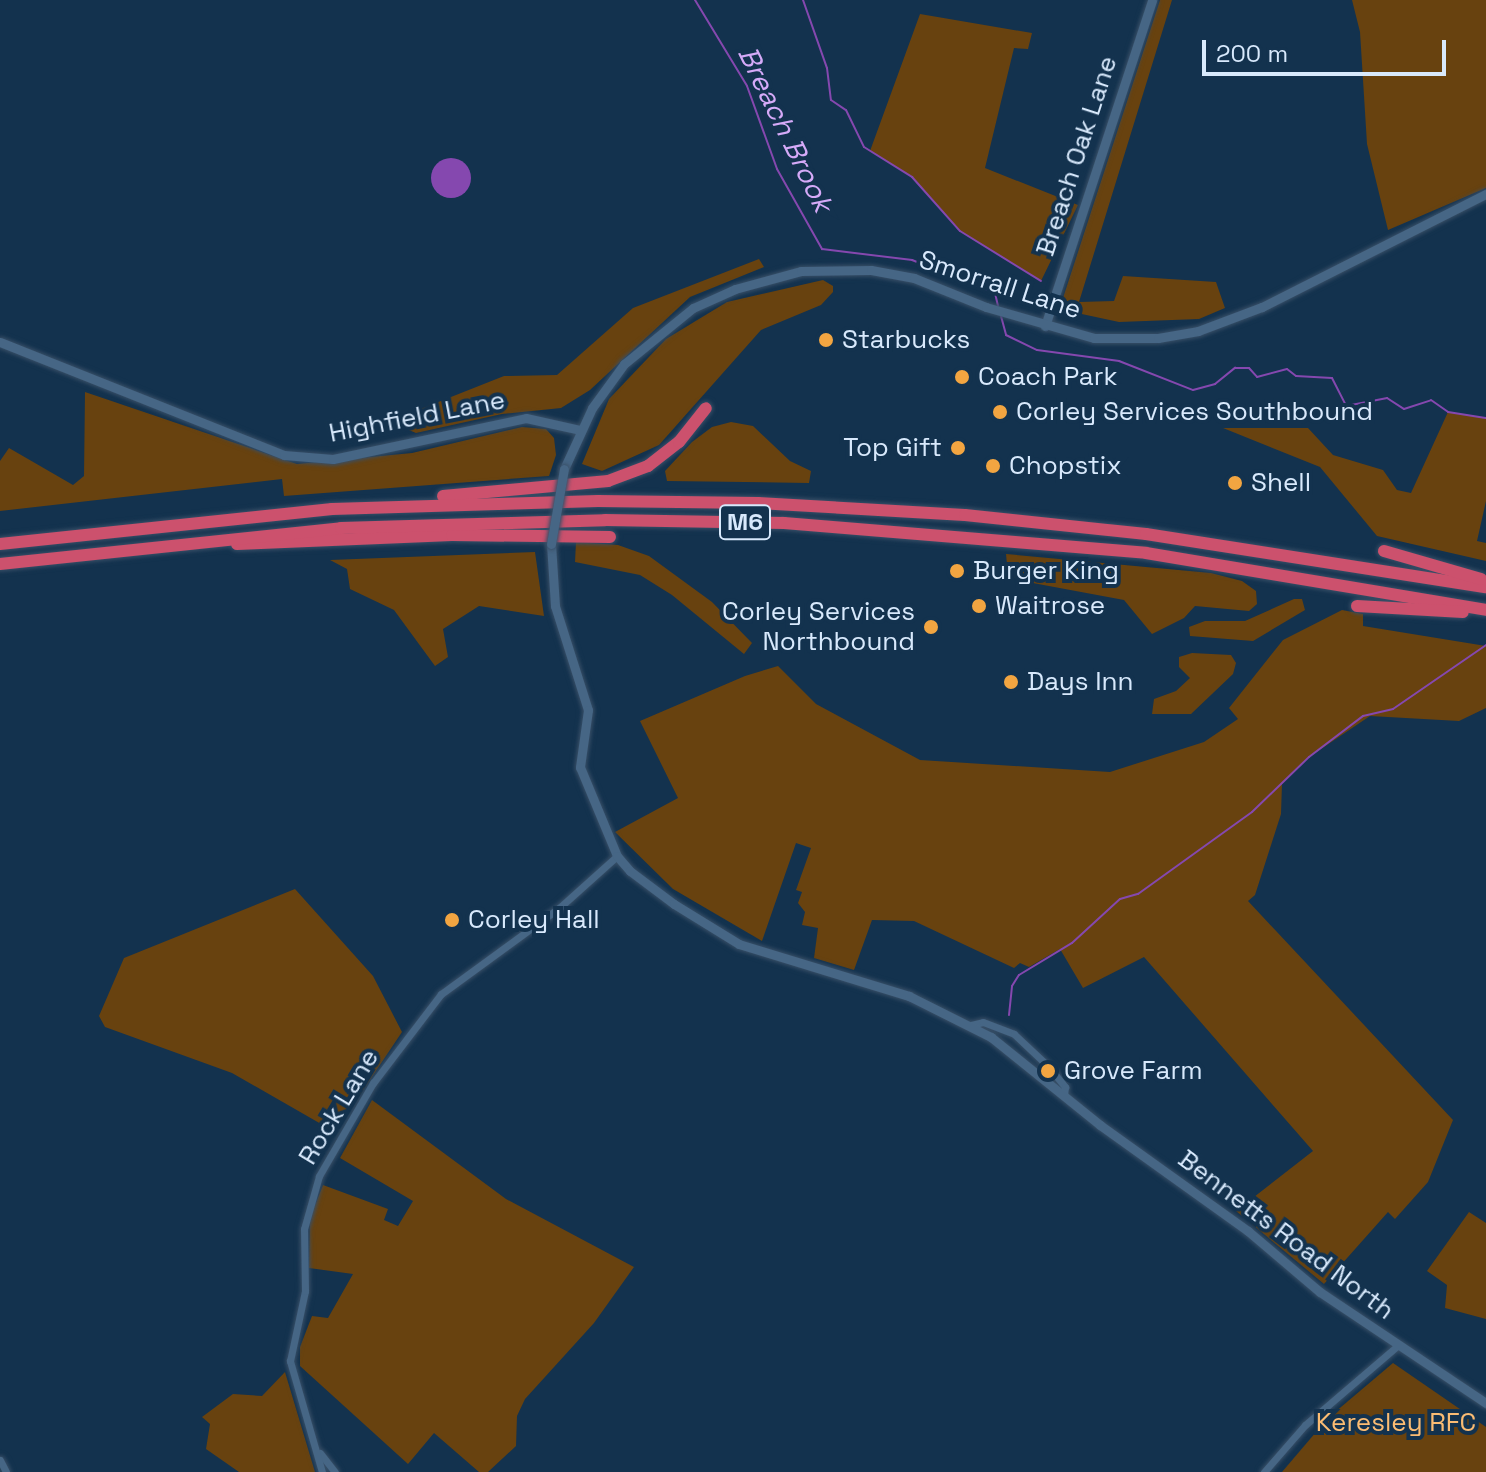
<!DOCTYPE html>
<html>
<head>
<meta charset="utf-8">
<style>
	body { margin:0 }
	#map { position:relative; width:1486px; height:1472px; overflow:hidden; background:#13324e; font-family:"Space Grotesk",sans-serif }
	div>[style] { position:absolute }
	.green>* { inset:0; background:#68420f }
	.water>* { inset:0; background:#8548af }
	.round { border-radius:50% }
	.stream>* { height:2px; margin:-1px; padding:0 1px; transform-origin:1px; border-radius:1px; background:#8548af }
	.roads { filter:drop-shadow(0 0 2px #384f67) drop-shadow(0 0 2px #384f67) }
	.minor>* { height:7px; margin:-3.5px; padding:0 3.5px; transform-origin:3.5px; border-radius:3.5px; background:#466685 }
	.tertiary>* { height:9px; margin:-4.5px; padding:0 4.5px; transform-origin:4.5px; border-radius:4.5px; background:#466685 }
	.motorway>* { height:12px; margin:-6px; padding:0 6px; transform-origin:6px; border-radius:6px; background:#cc516d }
	.bridges { filter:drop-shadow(0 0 2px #384f67) drop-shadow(0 0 2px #384f67) }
	.tertiary-bridge>* { height:9px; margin:-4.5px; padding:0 4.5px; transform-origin:4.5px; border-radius:4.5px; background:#466685 }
	.dots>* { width:22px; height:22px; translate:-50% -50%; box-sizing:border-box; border:4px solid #13324e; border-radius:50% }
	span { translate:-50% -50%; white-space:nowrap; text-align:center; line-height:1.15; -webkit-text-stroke:8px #13324e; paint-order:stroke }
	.shield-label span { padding:2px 6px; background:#13324e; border:2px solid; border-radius:6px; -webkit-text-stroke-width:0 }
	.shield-label { font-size:24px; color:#d8e9fc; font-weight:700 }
	.street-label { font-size:26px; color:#d8e9fc }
	.poi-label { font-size:26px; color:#d8e9fc }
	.left { translate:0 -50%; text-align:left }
	.right { translate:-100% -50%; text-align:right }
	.park-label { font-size:26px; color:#fbbc73 }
	.water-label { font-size:28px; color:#d5aaf8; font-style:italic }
	.scale { position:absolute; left:1202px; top:40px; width:244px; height:36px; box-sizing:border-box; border:4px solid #d8e9fc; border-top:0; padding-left:10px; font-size:24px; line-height:28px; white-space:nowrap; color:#d8e9fc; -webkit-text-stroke:6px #13324e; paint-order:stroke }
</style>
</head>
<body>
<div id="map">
	<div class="green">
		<div style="clip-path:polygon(1160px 0,1172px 0,1079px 302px,1114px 301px,1123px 276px,1216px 282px,1225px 308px,1199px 319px,1119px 322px,1063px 310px,1062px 301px)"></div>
		<div style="clip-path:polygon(1352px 0,1486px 0,1486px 188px,1388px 230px,1367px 144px,1360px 32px)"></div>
		<div style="clip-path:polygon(920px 14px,1032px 33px,1028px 49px,1014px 48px,985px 168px,1078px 205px,1041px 281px,960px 231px,912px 177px,870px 151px)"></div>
		<div style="clip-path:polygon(759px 259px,764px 267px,690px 297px,590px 390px,561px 408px,502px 414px,416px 433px,404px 428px,408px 414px,504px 376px,557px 375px,633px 308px)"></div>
		<div style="clip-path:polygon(823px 280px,833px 286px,833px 292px,821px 305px,761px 330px,659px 445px,602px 471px,582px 464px,609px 399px,666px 339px,727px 302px)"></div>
		<div style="clip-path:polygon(85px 392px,297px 464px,412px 453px,522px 427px,546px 429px,554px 438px,556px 455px,549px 476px,284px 496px,282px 479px,0 511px,0 461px,9px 448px,73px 485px,84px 476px)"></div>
		<div style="clip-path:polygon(1448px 412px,1486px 418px,1486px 501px,1477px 541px,1486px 543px,1486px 561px,1377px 536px,1320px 467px,1223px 428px,1308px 428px,1333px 455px,1383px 470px,1397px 490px,1411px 493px)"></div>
		<div style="clip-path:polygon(731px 422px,753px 426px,790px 461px,811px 471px,809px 483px,667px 481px,665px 471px,692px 442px,712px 427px)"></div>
		<div style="clip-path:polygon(576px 542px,618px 545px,649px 556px,712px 602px,752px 643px,744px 654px,672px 595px,640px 575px,575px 562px)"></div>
		<div style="clip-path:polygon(535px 552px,544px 616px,479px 606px,443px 629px,448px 657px,435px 666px,394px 610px,350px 589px,347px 569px,330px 560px)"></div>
		<div style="clip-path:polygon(1006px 554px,1211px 573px,1242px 581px,1256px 591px,1257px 604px,1249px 611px,1195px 606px,1184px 618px,1152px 634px,1124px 600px,1022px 581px,1008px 575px)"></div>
		<div style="clip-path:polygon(1294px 599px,1302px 599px,1305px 610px,1253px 641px,1190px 636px,1189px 627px,1205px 621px,1245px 621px)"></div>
		<div style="clip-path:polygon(1342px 610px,1363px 614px,1363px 626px,1486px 646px,1486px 708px,1459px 721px,1370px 716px,1309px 757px,1282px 784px,1281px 814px,1255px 895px,1248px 901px,1453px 1120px,1428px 1182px,1395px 1219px,1388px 1212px,1324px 1284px,1236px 1211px,1313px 1151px,1144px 957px,1083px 988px,1060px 949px,1029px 967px,1020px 963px,1014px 968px,914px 921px,872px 920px,854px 970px,814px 958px,818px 928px,802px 925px,805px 912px,798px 903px,802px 892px,796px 890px,811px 848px,796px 843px,762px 941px,673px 889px,615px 832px,678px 798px,640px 721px,745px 676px,778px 666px,816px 704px,920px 760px,1110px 772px,1204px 742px,1238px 719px,1229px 708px,1283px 640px)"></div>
		<div style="clip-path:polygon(1192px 653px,1231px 655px,1236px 663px,1233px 674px,1191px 714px,1152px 714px,1154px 699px,1176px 691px,1190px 678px,1179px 667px,1179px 657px)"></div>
		<div style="clip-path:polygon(295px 889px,373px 976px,402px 1032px,335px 1132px,232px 1073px,105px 1027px,99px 1016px,124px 958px)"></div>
		<div style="clip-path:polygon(372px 1100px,506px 1199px,634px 1267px,594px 1323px,525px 1399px,517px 1416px,516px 1446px,488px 1472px,479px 1472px,434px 1433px,408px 1464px,300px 1366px,300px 1347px,312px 1316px,328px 1318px,353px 1274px,309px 1268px,310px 1218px,323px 1185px,388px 1209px,384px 1220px,398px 1226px,413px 1201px,340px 1158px)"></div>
		<div style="clip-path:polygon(1469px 1212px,1486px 1223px,1486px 1319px,1445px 1308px,1447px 1285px,1427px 1271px)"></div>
		<div style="clip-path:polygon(1393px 1363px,1486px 1427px,1486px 1472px,1282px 1472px,1328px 1418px)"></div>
		<div style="clip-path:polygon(285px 1372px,315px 1472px,239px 1472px,206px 1449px,210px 1424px,202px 1417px,233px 1394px,262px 1396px)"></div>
	</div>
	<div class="water">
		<div class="round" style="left:431px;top:158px;width:40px;height:40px"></div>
	</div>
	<div class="stream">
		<div style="left:695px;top:0;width:100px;rotate:58.8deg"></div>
		<div style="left:747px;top:86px;width:88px;rotate:70.1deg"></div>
		<div style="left:777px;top:169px;width:92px;rotate:60.6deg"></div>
		<div style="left:822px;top:249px;width:91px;rotate:7deg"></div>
		<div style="left:912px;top:260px;width:89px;rotate:21.7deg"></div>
		<div style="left:995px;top:293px;width:13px;rotate:77deg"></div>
		<div style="left:803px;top:0;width:72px;rotate:70.6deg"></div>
		<div style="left:827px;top:68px;width:32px;rotate:83deg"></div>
		<div style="left:831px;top:100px;width:18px;rotate:34deg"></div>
		<div style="left:846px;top:110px;width:41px;rotate:64.1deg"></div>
		<div style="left:864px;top:147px;width:57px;rotate:32deg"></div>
		<div style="left:912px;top:177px;width:72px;rotate:48.4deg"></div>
		<div style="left:960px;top:231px;width:95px;rotate:31.7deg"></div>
		<div style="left:1001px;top:316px;width:20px;rotate:75deg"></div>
		<div style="left:1006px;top:335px;width:34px;rotate:26deg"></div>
		<div style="left:1037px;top:350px;width:83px;rotate:7.6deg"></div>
		<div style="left:1119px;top:361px;width:79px;rotate:21.4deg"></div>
		<div style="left:1193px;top:390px;width:23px;rotate:-15deg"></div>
		<div style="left:1215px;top:384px;width:26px;rotate:-39deg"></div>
		<div style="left:1235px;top:368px;width:14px"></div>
		<div style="left:1249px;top:368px;width:12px;rotate:48deg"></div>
		<div style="left:1257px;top:377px;width:31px;rotate:-15deg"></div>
		<div style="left:1287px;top:369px;width:11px;rotate:38deg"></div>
		<div style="left:1296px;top:376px;width:36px;rotate:3deg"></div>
		<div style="left:1332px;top:378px;width:31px;rotate:63deg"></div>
		<div style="left:1346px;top:406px;width:42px;rotate:-11deg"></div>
		<div style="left:1387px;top:398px;width:20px;rotate:33deg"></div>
		<div style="left:1404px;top:409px;width:28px;rotate:-18deg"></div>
		<div style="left:1431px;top:400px;width:21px;rotate:35deg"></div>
		<div style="left:1448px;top:412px;width:38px;rotate:9deg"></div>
		<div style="left:1009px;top:1015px;width:29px;rotate:-84deg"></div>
		<div style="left:1012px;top:986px;width:13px;rotate:-58deg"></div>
		<div style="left:1019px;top:975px;width:62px;rotate:-31.1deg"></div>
		<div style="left:1072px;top:943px;width:65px;rotate:-42.5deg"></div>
		<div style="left:1120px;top:899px;width:19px;rotate:-16deg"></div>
		<div style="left:1138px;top:894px;width:140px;rotate:-35.7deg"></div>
		<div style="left:1252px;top:812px;width:79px;rotate:-44deg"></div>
		<div style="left:1309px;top:757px;width:68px;rotate:-37.2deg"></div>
		<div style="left:1363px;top:716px;width:31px;rotate:-13deg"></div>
		<div style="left:1393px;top:709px;width:113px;rotate:-34.5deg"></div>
	</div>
	<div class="roads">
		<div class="minor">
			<div style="left:971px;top:1025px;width:12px;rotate:-14deg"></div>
			<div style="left:983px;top:1022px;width:33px;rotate:21deg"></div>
			<div style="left:1014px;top:1034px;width:48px;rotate:43.3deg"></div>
			<div style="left:1049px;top:1067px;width:26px;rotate:51deg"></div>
			<div style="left:1065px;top:1087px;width:8px;rotate:97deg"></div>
			<div style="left:320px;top:1453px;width:24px;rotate:52deg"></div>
			<div style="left:0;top:1460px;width:13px;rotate:63deg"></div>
			<div style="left:322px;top:1472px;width:116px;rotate:-106.1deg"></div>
			<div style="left:290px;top:1361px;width:72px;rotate:-77.9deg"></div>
			<div style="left:305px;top:1291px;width:62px;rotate:-90.9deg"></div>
			<div style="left:304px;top:1229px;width:55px;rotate:-74.2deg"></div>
			<div style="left:319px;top:1176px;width:108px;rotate:-59.9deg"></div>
			<div style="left:373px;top:1083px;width:112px;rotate:-52.6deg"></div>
			<div style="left:441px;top:994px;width:146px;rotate:-36.1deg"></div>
			<div style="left:559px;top:908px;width:78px;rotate:-41.9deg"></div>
			<div style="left:1264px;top:1472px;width:62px;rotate:-48.9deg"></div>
			<div style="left:1305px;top:1425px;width:120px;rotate:-40.6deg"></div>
		</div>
		<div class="tertiary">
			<div style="left:1045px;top:326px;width:343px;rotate:-71.8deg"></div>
			<div style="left:0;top:342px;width:306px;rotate:21.7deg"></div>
			<div style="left:284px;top:455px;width:49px;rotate:4.7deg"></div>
			<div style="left:333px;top:459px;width:197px;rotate:-12deg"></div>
			<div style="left:526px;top:418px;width:55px;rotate:12.5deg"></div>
			<div style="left:564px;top:469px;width:67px;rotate:-65.3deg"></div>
			<div style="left:592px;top:408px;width:54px;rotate:-54deg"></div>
			<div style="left:624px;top:364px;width:89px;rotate:-39.1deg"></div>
			<div style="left:693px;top:308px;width:46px;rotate:-24.3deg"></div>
			<div style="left:735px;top:289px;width:68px;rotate:-15.3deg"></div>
			<div style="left:801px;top:271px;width:70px;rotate:-0.8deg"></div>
			<div style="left:871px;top:270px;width:44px;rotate:10.5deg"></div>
			<div style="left:914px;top:278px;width:78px;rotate:21.9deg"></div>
			<div style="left:986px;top:307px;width:112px;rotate:16deg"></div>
			<div style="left:1094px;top:338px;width:64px"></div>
			<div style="left:1158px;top:338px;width:41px;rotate:-9.9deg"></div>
			<div style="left:1198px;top:331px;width:68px;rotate:-20.6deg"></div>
			<div style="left:1262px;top:307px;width:251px;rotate:-26.8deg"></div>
			<div style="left:551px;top:544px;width:62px;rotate:86.3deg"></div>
			<div style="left:555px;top:606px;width:109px;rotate:72.4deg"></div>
			<div style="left:588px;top:710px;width:58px;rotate:98deg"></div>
			<div style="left:580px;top:767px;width:96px;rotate:67.4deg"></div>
			<div style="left:617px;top:856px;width:20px;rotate:49deg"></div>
			<div style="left:630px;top:871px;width:55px;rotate:36.9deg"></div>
			<div style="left:674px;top:904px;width:76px;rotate:31.6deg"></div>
			<div style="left:739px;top:944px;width:178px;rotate:17deg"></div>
			<div style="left:909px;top:996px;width:92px;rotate:26.6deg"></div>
			<div style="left:991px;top:1037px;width:140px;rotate:38.9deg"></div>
			<div style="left:1100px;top:1125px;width:182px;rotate:35.6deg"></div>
			<div style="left:1248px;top:1231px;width:94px;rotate:40.3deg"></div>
			<div style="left:1320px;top:1292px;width:200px;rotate:33.8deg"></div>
		</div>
		<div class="motorway">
			<div style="left:443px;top:496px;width:166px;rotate:-5.2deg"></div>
			<div style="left:608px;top:481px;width:43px;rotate:-20.6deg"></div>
			<div style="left:648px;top:466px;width:39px;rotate:-38deg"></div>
			<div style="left:679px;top:442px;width:43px;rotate:-51.5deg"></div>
			<div style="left:0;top:544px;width:334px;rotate:-6deg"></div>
			<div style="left:332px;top:509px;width:266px;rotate:-1.7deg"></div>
			<div style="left:598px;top:501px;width:160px;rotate:0.7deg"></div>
			<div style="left:758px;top:503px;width:207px;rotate:3.3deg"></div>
			<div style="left:965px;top:515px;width:182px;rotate:6deg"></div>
			<div style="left:1146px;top:534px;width:344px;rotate:8.9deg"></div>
			<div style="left:237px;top:544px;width:215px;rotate:-2.4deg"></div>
			<div style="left:452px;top:535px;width:158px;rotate:0.7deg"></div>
			<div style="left:1384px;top:551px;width:101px;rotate:16.1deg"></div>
			<div style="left:0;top:564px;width:343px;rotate:-6deg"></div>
			<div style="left:341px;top:528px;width:264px;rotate:-1.7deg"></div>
			<div style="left:605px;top:520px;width:179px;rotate:1deg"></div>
			<div style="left:784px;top:523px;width:363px;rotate:4.7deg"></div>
			<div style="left:1146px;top:553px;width:345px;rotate:9.5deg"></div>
			<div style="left:1357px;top:606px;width:106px;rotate:3.2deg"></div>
		</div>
	</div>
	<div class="bridges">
		<div class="tertiary-bridge">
			<div style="left:551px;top:544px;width:76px;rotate:-80.2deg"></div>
		</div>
	</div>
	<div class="dots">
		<div style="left:826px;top:340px;background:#f2a541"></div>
		<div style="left:962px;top:377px;background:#f2a541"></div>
		<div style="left:1000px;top:412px;background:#f2a541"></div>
		<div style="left:958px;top:448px;background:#f2a541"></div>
		<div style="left:993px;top:466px;background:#f2a541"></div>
		<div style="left:1235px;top:483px;background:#f2a541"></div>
		<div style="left:957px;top:571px;background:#f2a541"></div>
		<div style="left:979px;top:606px;background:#f2a541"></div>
		<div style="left:931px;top:627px;background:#f2a541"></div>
		<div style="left:1011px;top:682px;background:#f2a541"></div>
		<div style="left:452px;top:920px;background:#f2a541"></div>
		<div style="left:1048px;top:1071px;background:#f2a541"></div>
	</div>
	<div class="shield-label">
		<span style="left:745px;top:522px">M6</span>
	</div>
	<div class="street-label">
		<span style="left:1077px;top:156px;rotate:-72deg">Breach Oak Lane</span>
		<span style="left:1000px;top:285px;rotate:18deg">Smorrall Lane</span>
		<span style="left:417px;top:417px;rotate:-11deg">Highfield Lane</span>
		<span style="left:339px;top:1107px;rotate:-59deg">Rock Lane</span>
		<span style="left:1286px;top:1235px;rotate:37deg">Bennetts Road North</span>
	</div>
	<div class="poi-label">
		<span class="left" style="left:842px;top:340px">Starbucks</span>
		<span class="left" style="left:978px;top:377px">Coach Park</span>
		<span class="left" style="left:1016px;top:412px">Corley Services Southbound</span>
		<span class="right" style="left:942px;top:448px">Top Gift</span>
		<span class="left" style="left:1009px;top:466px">Chopstix</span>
		<span class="left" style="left:1251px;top:483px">Shell</span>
		<span class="left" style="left:973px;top:571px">Burger King</span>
		<span class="left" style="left:995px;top:606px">Waitrose</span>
		<span class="right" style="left:915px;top:627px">Corley Services<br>Northbound</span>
		<span class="left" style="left:1027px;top:682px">Days Inn</span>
		<span class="left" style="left:468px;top:920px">Corley Hall</span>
		<span class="left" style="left:1064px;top:1071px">Grove Farm</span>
	</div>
	<div class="park-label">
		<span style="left:1396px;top:1423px">Keresley RFC</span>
	</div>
	<div class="water-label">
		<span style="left:786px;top:129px;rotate:64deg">Breach Brook</span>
	</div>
	<div class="scale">200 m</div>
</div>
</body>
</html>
